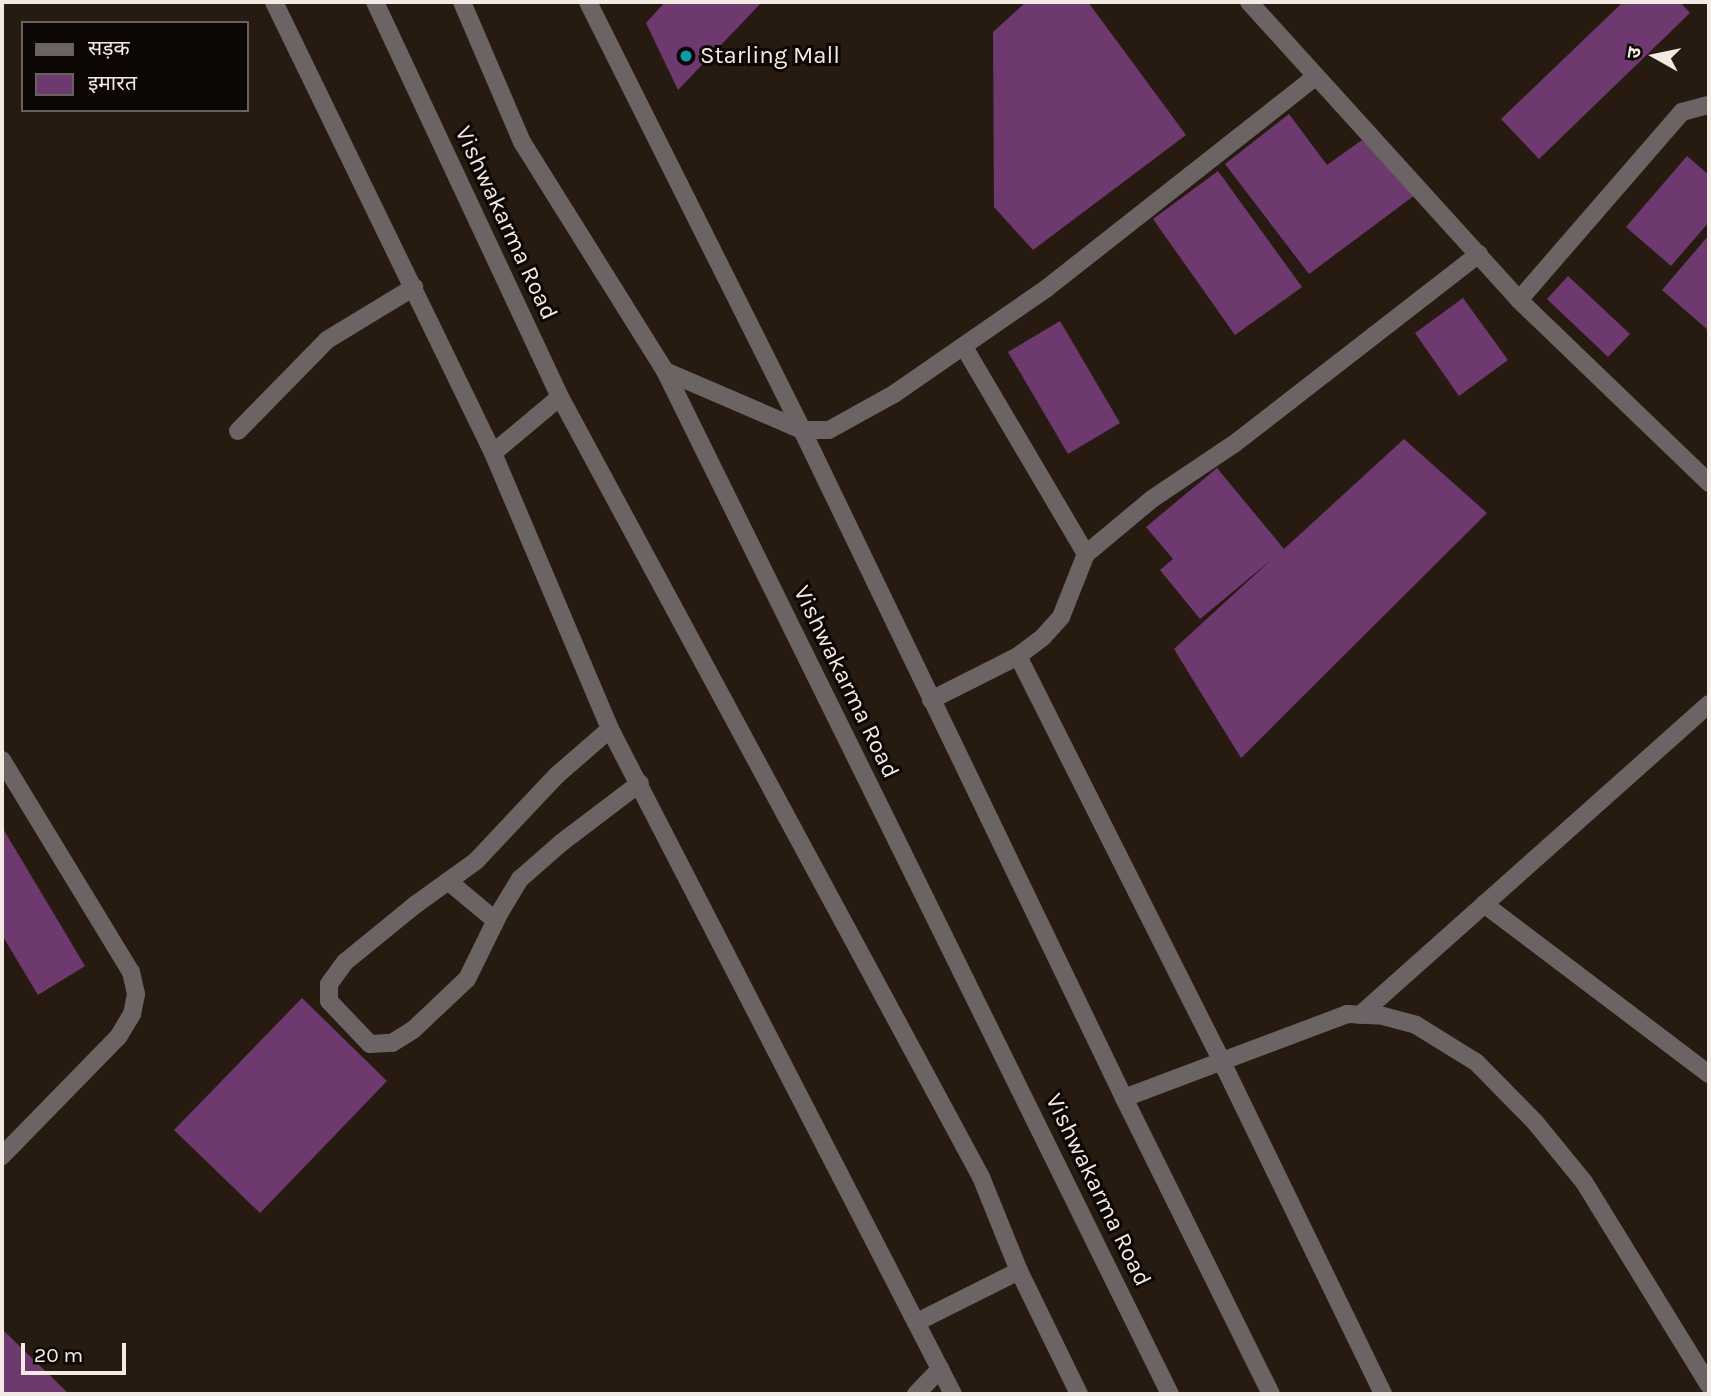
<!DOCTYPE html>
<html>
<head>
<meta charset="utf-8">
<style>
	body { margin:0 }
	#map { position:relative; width:1711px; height:1396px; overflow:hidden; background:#271b11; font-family:Karla,"Noto Sans Devanagari",sans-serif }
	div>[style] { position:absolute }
	.building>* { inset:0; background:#6e396f }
	.minor>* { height:18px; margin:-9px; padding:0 9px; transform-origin:9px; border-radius:9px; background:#6c6364 }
	.dots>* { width:19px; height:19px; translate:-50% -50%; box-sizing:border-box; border:4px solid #0c0704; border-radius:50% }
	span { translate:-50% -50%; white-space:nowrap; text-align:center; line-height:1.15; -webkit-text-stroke:6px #0c0704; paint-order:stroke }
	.poi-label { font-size:24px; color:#f3eae4 }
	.left { translate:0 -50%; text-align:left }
	.street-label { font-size:24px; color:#f3eae4 }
	.frame { position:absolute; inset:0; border:4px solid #f3eae4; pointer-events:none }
	.legend { position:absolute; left:21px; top:21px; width:228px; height:91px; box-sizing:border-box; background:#0c0704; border:2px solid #68625e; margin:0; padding:9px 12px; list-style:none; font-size:21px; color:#f3eae4 }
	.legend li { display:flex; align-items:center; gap:14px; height:35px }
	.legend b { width:35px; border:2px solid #68625e }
	.north { position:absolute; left:1620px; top:21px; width:70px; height:70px; -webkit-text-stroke:5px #0c0704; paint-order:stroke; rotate:279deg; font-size:19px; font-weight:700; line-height:28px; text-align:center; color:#f3eae4 }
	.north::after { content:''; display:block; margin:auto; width:24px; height:32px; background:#f3eae4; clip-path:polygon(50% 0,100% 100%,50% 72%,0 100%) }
	.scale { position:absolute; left:21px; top:1343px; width:105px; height:32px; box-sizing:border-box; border:4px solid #f3eae4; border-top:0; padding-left:9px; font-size:21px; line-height:24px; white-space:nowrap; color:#f3eae4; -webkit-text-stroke:5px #0c0704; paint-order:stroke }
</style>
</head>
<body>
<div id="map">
	<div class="building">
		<div style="clip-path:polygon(665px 2px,762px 2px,678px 90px,646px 23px)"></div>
		<div style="clip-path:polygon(1026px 2px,1088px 2px,1186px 135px,1033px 250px,994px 207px,993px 32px)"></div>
		<div style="clip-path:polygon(1623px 2px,1680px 2px,1690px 13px,1539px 159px,1501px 119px)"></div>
		<div style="clip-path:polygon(1289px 114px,1327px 165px,1362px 140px,1415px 195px,1309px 274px,1225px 164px)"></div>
		<div style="clip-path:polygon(1687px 156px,1709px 175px,1709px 222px,1671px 266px,1626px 227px)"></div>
		<div style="clip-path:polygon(1218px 171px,1302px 287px,1235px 335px,1153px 219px)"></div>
		<div style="clip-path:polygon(1709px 235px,1709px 331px,1662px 290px)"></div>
		<div style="clip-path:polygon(1568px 276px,1630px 334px,1608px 357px,1547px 299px)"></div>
		<div style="clip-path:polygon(1463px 298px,1508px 360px,1459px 396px,1415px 333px)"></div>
		<div style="clip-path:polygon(1060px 321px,1120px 423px,1068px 454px,1008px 352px)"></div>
		<div style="clip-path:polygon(1404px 439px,1487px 513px,1241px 758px,1174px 649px,1271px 560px,1200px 619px,1160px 570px,1173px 559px,1146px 527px,1217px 468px,1284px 549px)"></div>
		<div style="clip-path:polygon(2px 827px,85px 966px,38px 995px,2px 935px)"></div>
		<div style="clip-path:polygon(302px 998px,387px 1081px,260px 1213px,174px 1130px)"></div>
		<div style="clip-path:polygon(2px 1329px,69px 1394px,2px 1394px)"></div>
	</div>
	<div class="minor">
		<div style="left:274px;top:2px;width:501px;rotate:64.1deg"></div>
		<div style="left:493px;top:453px;width:300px;rotate:67deg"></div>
		<div style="left:610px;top:729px;width:748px;rotate:62.72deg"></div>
		<div style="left:375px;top:2px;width:436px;rotate:64.9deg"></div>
		<div style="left:560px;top:397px;width:886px;rotate:61.64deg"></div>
		<div style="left:981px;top:1177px;width:101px;rotate:68deg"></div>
		<div style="left:1019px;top:1271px;width:137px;rotate:64deg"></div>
		<div style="left:462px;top:2px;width:152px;rotate:66.8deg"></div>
		<div style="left:522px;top:142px;width:270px;rotate:58deg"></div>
		<div style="left:665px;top:371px;width:1141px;rotate:63.73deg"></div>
		<div style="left:588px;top:2px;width:479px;rotate:63.4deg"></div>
		<div style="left:802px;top:430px;width:742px;rotate:64.26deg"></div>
		<div style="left:1124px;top:1098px;width:330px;rotate:63.6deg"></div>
		<div style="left:1249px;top:2px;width:402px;rotate:47.8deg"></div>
		<div style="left:1519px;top:300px;width:264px;rotate:43.9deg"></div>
		<div style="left:1519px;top:300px;width:249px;rotate:-49.1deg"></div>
		<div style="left:1682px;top:112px;width:28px;rotate:-15deg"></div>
		<div style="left:964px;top:347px;width:240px;rotate:59.5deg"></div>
		<div style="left:665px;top:371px;width:149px;rotate:23.3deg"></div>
		<div style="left:802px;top:430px;width:27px"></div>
		<div style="left:829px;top:430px;width:74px;rotate:-29deg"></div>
		<div style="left:894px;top:394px;width:186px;rotate:-34.7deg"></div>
		<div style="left:1047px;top:288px;width:342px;rotate:-38.2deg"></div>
		<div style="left:238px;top:431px;width:127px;rotate:-45.6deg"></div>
		<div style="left:327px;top:340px;width:102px;rotate:-31.3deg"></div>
		<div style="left:493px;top:453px;width:87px;rotate:-39.9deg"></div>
		<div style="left:1018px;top:656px;width:452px;rotate:63.3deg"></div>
		<div style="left:1221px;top:1060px;width:371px;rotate:64.1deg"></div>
		<div style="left:931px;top:700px;width:97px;rotate:-26.8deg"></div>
		<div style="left:1018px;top:656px;width:31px;rotate:-37deg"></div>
		<div style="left:1043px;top:637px;width:27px;rotate:-48deg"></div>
		<div style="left:1061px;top:617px;width:68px;rotate:-68.4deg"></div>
		<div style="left:1086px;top:554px;width:86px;rotate:-39.8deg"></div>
		<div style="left:1152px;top:499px;width:99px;rotate:-33.9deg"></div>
		<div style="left:1234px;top:444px;width:310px;rotate:-37.8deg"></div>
		<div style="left:610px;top:729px;width:70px;rotate:139deg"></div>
		<div style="left:557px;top:775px;width:118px;rotate:133.3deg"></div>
		<div style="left:476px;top:861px;width:75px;rotate:144.2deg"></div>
		<div style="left:415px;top:905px;width:90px;rotate:140.8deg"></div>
		<div style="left:345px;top:962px;width:27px;rotate:126deg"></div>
		<div style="left:329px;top:984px;width:17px;rotate:90deg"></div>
		<div style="left:329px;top:1001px;width:59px;rotate:46.4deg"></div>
		<div style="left:370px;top:1044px;width:22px;rotate:-3deg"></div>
		<div style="left:392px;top:1043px;width:25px;rotate:-32deg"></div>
		<div style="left:413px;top:1030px;width:74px;rotate:-43.4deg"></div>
		<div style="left:467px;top:979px;width:75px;rotate:-63.8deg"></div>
		<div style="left:500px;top:912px;width:39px;rotate:-59deg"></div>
		<div style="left:520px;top:879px;width:55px;rotate:-41.3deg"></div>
		<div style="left:561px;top:843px;width:99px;rotate:-37.2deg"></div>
		<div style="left:2px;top:760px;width:248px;rotate:58.7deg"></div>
		<div style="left:131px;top:972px;width:23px;rotate:77deg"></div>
		<div style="left:136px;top:994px;width:20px;rotate:101deg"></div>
		<div style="left:132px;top:1014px;width:26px;rotate:121deg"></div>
		<div style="left:119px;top:1036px;width:168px;rotate:134.3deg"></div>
		<div style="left:448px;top:881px;width:62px;rotate:39.8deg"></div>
		<div style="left:1484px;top:904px;width:282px;rotate:37.1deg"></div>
		<div style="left:1360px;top:1015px;width:467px;rotate:-41.7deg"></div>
		<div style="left:1124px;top:1098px;width:238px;rotate:-20.6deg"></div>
		<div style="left:1347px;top:1014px;width:36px;rotate:3deg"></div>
		<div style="left:1383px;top:1016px;width:34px;rotate:15deg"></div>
		<div style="left:1416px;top:1025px;width:70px;rotate:31.7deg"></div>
		<div style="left:1476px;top:1062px;width:84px;rotate:45.5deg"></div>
		<div style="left:1535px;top:1122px;width:77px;rotate:50.8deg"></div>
		<div style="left:1584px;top:1182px;width:238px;rotate:58.4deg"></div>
		<div style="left:917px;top:1322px;width:114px;rotate:-26.6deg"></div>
		<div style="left:916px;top:1394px;width:35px;rotate:-46deg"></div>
	</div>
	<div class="dots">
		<div style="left:686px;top:56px;background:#0f9aa8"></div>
	</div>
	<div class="poi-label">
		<span class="left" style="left:700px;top:56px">Starling Mall</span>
	</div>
	<div class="street-label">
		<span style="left:506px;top:223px;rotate:65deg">Vishwakarma Road</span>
		<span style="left:846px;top:682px;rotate:64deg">Vishwakarma Road</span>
		<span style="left:1098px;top:1190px;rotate:64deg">Vishwakarma Road</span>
	</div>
	<div class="frame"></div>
	<ul class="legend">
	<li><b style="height:9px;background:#6c6364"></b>सड़क</li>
	<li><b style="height:19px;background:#6e396f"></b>इमारत</li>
	</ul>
	<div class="north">उ</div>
	<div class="scale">20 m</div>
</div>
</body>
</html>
